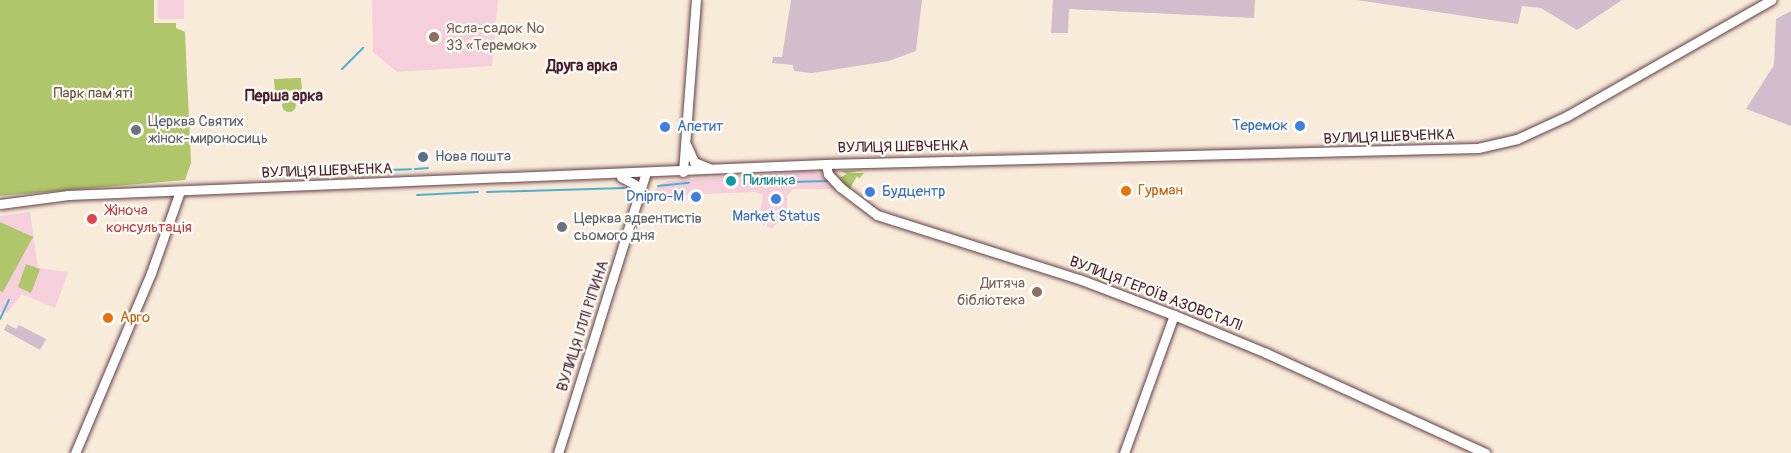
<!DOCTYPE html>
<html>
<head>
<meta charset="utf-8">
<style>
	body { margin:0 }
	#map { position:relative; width:1791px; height:453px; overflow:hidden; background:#f9ebda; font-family:Pangolin,sans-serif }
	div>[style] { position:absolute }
	.built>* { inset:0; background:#f5cfdc }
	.industrial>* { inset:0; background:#d1bdcc }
	.green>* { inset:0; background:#afc66a }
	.round { border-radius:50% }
	.stream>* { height:2px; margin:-1px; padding:0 1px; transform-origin:1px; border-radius:1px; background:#50aecf }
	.roads { filter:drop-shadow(0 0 2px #643e45) drop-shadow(0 0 2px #643e45) }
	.secondary>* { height:9px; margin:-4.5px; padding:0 4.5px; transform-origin:4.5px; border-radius:4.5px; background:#fff }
	.dots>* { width:16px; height:16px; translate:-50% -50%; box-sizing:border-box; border:3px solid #fdfcf7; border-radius:50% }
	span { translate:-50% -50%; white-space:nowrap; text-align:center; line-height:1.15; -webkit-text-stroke:4.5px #fdfcf7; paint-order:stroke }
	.education-label { font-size:15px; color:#785e54 }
	.left { translate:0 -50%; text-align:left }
	.right { translate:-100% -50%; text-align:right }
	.park-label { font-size:15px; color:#68513e }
	.worship-label { font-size:15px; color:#5b616d }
	.shop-label { font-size:15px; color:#366cbe }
	.street-label { font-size:15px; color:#4a1f2b }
	.service-label { font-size:15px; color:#4e5e75 }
	.culture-label { font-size:15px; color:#0d838f }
	.food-label { font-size:15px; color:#c56008 }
	.health-label { font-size:15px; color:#be3a42 }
	.neighbourhood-label { font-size:16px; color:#4a1f2b; font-weight:700 }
</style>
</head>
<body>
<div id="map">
	<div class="built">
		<div style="clip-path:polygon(158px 0,184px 0,184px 19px,158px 19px)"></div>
		<div style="clip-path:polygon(372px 0,498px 0,492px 66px,397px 72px,373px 52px)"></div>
		<div style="clip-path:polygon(807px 171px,819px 173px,836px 189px,793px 189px,787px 196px,787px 211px,772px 229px,759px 222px,763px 195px,755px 192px,651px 196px,659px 185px,669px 181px)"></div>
		<div style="clip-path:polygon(30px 212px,38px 268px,68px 272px,55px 308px,22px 294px,7px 313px,0 312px,0 216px)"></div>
	</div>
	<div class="industrial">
		<div style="clip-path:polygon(791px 0,922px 0,916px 51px,889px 61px,812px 73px,794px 71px,793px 65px,772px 63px,773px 57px,782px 57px)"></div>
		<div style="clip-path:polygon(1053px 0,1255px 0,1254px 18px,1069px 9px,1068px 33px,1051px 33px)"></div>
		<div style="clip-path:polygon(1357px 0,1622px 0,1577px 30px,1541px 8px,1522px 6px,1518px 24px)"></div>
		<div style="clip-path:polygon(1791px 11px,1791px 126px,1746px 109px,1774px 65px,1776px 19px)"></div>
		<div style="clip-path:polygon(7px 324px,16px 329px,19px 325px,46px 339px,40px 350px,4px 330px)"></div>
	</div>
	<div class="green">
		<div style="clip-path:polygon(0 0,154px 0,154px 23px,176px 23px,176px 28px,185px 32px,191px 163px,185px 180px,0 196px)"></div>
		<div style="clip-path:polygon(301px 78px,302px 93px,275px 94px,274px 79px)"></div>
		<div class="round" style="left:282px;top:98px;width:14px;height:14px"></div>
		<div style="clip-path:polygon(864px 170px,848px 173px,864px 173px,859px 179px,857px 176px,849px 190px,839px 178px,847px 174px,841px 171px)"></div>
		<div style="clip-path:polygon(0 222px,33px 237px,3px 292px,0 291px)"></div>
		<div style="clip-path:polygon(26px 264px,40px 269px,31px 293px,18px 287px)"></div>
	</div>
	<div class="stream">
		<div style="left:342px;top:69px;width:30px;rotate:-45deg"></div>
		<div style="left:326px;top:168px;width:47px;rotate:-2.4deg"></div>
		<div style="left:415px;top:169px;width:13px;rotate:-4deg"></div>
		<div style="left:296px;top:170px;width:21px;rotate:-3deg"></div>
		<div style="left:387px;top:170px;width:24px;rotate:-2deg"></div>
		<div style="left:788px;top:182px;width:42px;rotate:-1.4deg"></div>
		<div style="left:658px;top:186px;width:31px;rotate:-6deg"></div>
		<div style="left:626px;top:188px;width:7px"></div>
		<div style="left:487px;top:192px;width:137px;rotate:-1.7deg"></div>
		<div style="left:417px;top:195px;width:61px;rotate:-2.8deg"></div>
		<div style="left:0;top:319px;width:21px;rotate:-65deg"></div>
	</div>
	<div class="roads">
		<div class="secondary">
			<div style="left:687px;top:146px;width:17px;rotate:66deg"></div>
			<div style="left:694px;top:162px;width:16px;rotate:22deg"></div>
			<div style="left:826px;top:164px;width:10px;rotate:79deg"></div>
			<div style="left:828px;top:174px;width:18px;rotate:47deg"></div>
			<div style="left:840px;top:187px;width:46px;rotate:37.1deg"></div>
			<div style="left:877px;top:215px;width:212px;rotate:17.6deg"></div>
			<div style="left:1079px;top:279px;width:102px;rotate:20.8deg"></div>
			<div style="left:1174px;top:315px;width:100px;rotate:22.4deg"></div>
			<div style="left:1266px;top:353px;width:241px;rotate:24.5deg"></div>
			<div style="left:683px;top:172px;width:172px;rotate:-85.7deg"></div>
			<div style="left:621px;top:177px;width:15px;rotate:28deg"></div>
			<div style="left:634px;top:184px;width:16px;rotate:75deg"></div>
			<div style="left:0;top:204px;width:69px;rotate:-7.5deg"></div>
			<div style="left:68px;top:195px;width:759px;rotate:-2.34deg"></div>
			<div style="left:826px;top:164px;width:652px;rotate:-1.41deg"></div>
			<div style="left:1478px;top:148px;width:40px;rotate:-13deg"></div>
			<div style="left:1517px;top:139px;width:55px;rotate:-24.7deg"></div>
			<div style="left:1567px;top:116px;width:235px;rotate:-29.6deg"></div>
			<div style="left:75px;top:453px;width:195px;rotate:-67.1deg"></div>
			<div style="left:151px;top:273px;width:87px;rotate:-70.5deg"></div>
			<div style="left:558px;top:453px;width:294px;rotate:-72.6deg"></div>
			<div style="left:1124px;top:453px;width:147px;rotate:-70.1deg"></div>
		</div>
	</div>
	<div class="dots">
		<div style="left:434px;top:37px;background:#8d6e63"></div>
		<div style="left:1300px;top:126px;background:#3f7fe0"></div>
		<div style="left:665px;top:127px;background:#3f7fe0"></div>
		<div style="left:136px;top:130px;background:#6b7280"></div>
		<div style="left:423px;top:157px;background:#5c6f8a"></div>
		<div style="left:731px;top:181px;background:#0f9aa8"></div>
		<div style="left:1126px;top:191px;background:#e8710a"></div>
		<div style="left:870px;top:192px;background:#3f7fe0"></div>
		<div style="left:696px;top:197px;background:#3f7fe0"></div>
		<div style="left:776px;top:199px;background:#3f7fe0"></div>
		<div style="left:92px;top:219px;background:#e0444e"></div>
		<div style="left:562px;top:227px;background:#6b7280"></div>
		<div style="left:1037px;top:292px;background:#8d6e63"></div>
		<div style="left:108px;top:318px;background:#e8710a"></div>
	</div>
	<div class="education-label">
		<span class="left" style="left:446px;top:37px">Ясла-садок №<br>33 «Теремок»</span>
		<span class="right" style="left:1025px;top:292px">Дитяча<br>бібліотека</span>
	</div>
	<div class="park-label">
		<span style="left:93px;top:94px">Парк пам'яті</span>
	</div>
	<div class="worship-label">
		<span class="left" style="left:148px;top:130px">Церква Святих<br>жінок-мироносиць</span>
		<span class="left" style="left:574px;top:227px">Церква адвентистів<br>сьомого дня</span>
	</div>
	<div class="shop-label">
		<span class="right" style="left:1288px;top:126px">Теремок</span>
		<span class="left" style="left:677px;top:127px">Апетит</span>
		<span class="left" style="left:882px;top:192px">Будцентр</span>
		<span class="right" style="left:684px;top:197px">Dnipro-M</span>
		<span style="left:776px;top:217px">Market Status</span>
	</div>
	<div class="street-label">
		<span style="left:1389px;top:137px;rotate:-2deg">ВУЛИЦЯ ШЕВЧЕНКА</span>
		<span style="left:903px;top:147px;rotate:-1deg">ВУЛИЦЯ ШЕВЧЕНКА</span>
		<span style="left:327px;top:171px;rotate:-2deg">ВУЛИЦЯ ШЕВЧЕНКА</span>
		<span style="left:1156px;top:294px;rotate:21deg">ВУЛИЦЯ ГЕРОЇВ АЗОВСТАЛІ</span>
		<span style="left:583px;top:326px;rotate:-72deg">ВУЛИЦЯ ІЛЛІ РІПИНА</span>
	</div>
	<div class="service-label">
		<span class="left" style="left:435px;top:157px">Нова пошта</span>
	</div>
	<div class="culture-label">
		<span class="left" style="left:743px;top:181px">Пилинка</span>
	</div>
	<div class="food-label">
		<span class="left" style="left:1138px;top:191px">Гурман</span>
		<span class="left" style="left:120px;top:318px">Арго</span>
	</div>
	<div class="health-label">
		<span class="left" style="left:106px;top:219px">Жіноча<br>консультація</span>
	</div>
	<div class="neighbourhood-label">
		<span style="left:582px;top:66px">Друга арка</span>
		<span style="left:284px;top:96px">Перша арка</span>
	</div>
</div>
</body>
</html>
